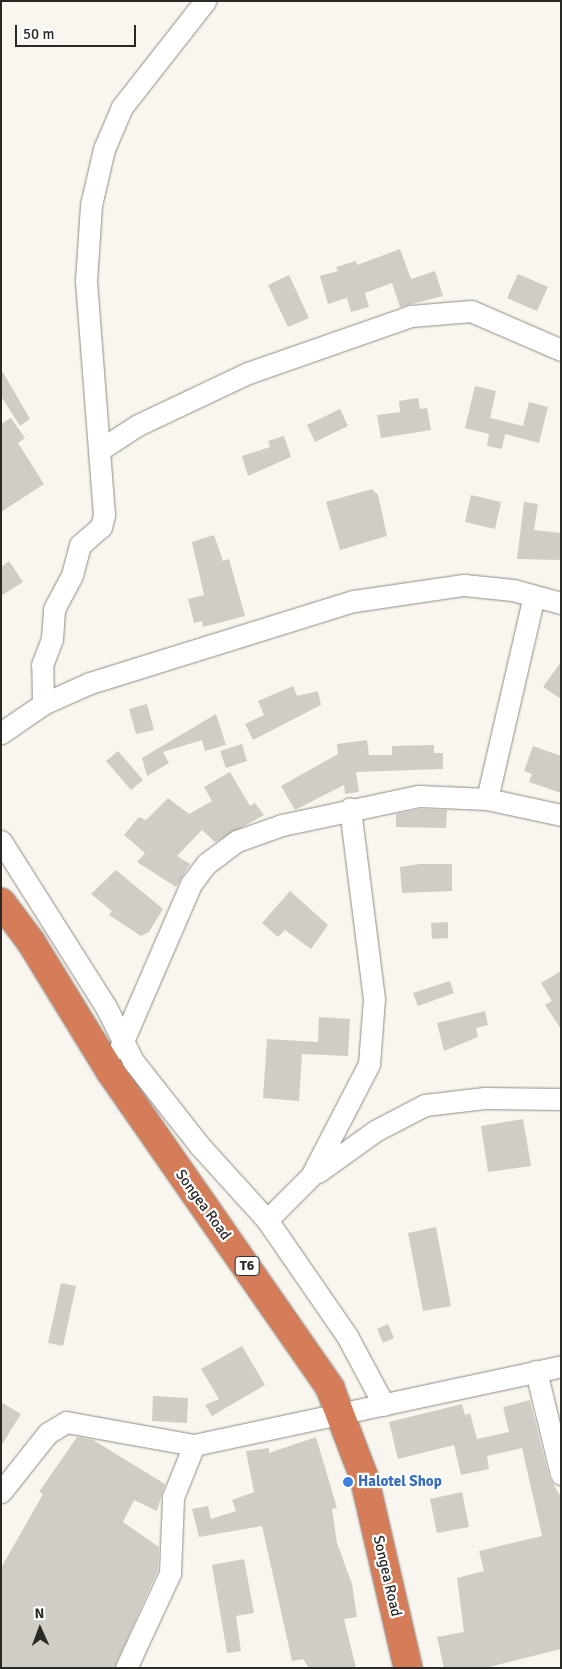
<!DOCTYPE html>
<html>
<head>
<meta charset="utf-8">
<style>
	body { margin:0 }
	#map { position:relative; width:562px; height:1669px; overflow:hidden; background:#f9f6ef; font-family:Signika,sans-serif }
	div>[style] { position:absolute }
	.building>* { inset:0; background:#d0cdc6 }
	.roads { filter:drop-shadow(0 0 1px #8e8b84) drop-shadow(0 0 1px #8e8b84) }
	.minor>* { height:21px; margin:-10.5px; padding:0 10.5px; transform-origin:10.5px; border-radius:10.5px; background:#fff }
	.highway>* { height:28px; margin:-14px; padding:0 14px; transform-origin:14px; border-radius:14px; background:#d57d59 }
	.dots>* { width:14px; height:14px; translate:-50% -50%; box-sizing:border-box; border:2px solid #fff; border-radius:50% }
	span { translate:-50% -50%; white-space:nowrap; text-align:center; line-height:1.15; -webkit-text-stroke:4.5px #fff; paint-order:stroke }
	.shield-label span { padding:1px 4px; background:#fff; border:1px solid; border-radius:4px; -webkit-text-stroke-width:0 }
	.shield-label { font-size:14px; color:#2a2926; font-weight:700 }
	.street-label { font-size:15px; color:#2a2926 }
	.shop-label { font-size:15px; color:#366cbe; font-weight:700 }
	.left { translate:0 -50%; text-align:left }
	.frame { position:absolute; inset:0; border:2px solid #2a2926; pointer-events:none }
	.north { position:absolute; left:15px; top:1604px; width:50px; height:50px; -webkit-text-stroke:4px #fff; paint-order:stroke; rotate:358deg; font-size:14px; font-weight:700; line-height:20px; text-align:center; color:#2a2926 }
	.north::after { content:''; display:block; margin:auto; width:18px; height:22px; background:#2a2926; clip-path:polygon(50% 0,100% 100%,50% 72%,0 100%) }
	.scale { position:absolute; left:15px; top:25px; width:121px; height:22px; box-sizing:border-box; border:2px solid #2a2926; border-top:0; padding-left:6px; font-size:15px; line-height:18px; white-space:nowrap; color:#2a2926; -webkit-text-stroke:4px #fff; paint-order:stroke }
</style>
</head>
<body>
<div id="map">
	<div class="building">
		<div style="clip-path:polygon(400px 249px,411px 279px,435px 271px,443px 296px,400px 307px,392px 283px,365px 293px,369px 307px,351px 312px,347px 298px,328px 304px,320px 276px,338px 271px,336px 267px,356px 261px,357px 265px)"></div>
		<div style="clip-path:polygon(518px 274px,548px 287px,537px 311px,507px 298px)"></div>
		<div style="clip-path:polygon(289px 275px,309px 318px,288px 327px,268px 285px)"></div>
		<div style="clip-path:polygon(1px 369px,30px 419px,20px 426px,1px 396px)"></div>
		<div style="clip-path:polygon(475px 386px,496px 391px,490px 418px,523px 426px,529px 402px,548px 407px,539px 443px,505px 434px,502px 449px,487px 446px,489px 434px,465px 428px)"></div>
		<div style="clip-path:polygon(418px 398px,420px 409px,427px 408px,431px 430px,381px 438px,377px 415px,400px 412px,399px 401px)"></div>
		<div style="clip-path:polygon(340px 409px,348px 426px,315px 442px,307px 425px)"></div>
		<div style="clip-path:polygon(11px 418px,25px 438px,18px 443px,44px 484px,1px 512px,1px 424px)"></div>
		<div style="clip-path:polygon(284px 436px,291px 457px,248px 476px,242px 456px,270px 447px,268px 441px)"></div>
		<div style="clip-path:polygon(372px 489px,378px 495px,387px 536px,340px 550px,326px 502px)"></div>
		<div style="clip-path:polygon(471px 495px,501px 502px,495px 529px,465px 522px)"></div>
		<div style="clip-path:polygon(524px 502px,538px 504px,534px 530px,561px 533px,561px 560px,517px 559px)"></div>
		<div style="clip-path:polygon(214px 535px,223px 561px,229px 559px,245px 616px,203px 627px,202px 621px,194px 623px,188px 599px,204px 595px,192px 542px)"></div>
		<div style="clip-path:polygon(9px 561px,23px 582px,1px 596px,1px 567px)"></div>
		<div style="clip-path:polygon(561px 662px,561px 699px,543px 687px)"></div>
		<div style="clip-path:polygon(293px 686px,297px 696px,318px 691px,321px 705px,253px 740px,245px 724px,264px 715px,258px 701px)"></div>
		<div style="clip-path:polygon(147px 704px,154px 730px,136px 734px,129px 709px)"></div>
		<div style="clip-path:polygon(216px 714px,226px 745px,205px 751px,202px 740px,163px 752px,169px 763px,147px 776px,142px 758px)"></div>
		<div style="clip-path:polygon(367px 740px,369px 755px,392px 755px,392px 746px,434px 745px,434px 753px,443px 753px,443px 769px,356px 772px,359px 792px,345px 794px,344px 785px,295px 810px,281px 786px,338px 754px,337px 744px)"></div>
		<div style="clip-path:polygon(242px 744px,247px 761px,226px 768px,220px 751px)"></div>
		<div style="clip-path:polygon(533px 746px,561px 756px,561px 793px,529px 782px,532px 774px,524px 771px)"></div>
		<div style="clip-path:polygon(118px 751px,143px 780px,131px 790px,106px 761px)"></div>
		<div style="clip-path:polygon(230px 772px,250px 806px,255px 803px,264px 815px,215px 842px,202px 830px,177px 856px,190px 864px,176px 887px,137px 862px,145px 853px,124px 835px,139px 817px,146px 820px,168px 798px,189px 814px,212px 801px,204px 787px)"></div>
		<div style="clip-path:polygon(420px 809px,447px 810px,446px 828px,396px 827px,396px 814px)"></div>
		<div style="clip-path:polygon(420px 864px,452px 864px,452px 891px,402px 893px,400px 867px)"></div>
		<div style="clip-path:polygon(116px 870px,163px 909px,149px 932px,141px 936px,109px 915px,112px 911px,91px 894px)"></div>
		<div style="clip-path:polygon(290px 891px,328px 925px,311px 949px,285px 930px,278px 937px,262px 923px)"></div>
		<div style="clip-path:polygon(448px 922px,448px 938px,432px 939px,431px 923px)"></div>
		<div style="clip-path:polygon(561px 971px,561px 1029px,545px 1005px,552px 1001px,541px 983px)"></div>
		<div style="clip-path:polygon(450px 981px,454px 993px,418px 1006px,413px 993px)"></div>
		<div style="clip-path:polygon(485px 1011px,488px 1025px,476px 1028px,478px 1037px,444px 1051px,437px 1023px)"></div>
		<div style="clip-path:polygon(319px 1017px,350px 1019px,348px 1056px,302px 1054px,299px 1101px,263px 1098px,267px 1039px,318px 1042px)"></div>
		<div style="clip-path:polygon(523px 1119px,531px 1166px,488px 1172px,481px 1126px)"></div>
		<div style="clip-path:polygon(436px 1227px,451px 1306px,423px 1311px,408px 1233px)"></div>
		<div style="clip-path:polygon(61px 1283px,76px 1286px,63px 1346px,48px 1343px)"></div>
		<div style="clip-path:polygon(388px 1324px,394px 1338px,383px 1343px,377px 1329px)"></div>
		<div style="clip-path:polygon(242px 1346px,265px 1385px,212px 1416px,205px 1405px,219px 1399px,201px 1369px)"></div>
		<div style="clip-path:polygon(153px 1396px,188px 1398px,187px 1423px,152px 1421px)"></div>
		<div style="clip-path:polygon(530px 1400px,549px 1477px,561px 1497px,561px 1649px,485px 1668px,444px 1668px,437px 1637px,464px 1632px,457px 1578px,484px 1571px,479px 1551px,542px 1536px,522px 1448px,487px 1456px,489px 1469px,461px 1475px,454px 1445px,398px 1459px,389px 1422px,462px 1404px,465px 1415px,470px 1413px,477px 1439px,509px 1432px,503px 1407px)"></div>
		<div style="clip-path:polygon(1px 1402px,21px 1414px,1px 1446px)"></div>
		<div style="clip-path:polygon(77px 1437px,93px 1440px,165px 1484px,157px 1511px,134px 1500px,123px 1522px,159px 1547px,158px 1570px,114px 1668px,1px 1668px,1px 1568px,43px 1494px,39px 1492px)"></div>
		<div style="clip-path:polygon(316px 1437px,337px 1508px,332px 1509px,337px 1543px,352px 1584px,357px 1617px,344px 1619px,356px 1668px,309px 1668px,303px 1659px,292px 1661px,262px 1526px,199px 1537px,192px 1509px,208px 1506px,211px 1519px,236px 1511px,232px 1500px,254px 1492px,246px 1451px,269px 1448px,269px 1453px)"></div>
		<div style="clip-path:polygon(462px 1492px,469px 1527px,437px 1533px,430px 1499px)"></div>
		<div style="clip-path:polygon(244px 1559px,254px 1613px,236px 1616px,241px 1651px,227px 1653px,212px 1565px)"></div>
	</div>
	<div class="roads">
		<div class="minor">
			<div style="left:101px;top:449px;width:44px;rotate:-33deg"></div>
			<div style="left:138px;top:425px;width:122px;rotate:-25.3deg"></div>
			<div style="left:248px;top:373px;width:173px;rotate:-19.3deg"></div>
			<div style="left:411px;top:316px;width:60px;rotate:-4.8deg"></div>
			<div style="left:471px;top:311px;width:98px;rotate:23.4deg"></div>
			<div style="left:43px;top:704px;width:39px;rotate:-91deg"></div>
			<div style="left:42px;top:665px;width:28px;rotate:-69deg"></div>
			<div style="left:52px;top:639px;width:30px;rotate:-86deg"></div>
			<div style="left:54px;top:609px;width:38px;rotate:-62deg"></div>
			<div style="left:72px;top:575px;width:31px;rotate:-75deg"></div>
			<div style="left:80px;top:545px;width:28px;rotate:-41deg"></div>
			<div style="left:101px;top:527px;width:12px;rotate:-76deg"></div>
			<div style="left:104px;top:515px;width:235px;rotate:-94.4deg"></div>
			<div style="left:86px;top:281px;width:76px;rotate:-86.2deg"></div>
			<div style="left:91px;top:205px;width:57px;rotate:-76.9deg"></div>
			<div style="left:104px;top:149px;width:46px;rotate:-66.8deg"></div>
			<div style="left:122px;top:107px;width:135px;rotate:-51.9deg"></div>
			<div style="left:1px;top:733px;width:51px;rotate:-34.6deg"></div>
			<div style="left:43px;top:704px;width:51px;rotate:-24.1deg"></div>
			<div style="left:90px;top:683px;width:276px;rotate:-17.3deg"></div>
			<div style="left:354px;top:601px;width:111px;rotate:-8.3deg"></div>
			<div style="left:464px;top:585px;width:49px;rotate:5.8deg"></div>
			<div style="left:513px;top:590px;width:50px;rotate:15.2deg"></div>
			<div style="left:487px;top:799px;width:208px;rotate:-77deg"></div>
			<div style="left:1px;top:841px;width:196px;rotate:57.7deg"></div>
			<div style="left:106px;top:1007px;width:60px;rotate:63.4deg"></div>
			<div style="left:133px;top:1061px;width:107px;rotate:51.8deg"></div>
			<div style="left:199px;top:1145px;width:101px;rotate:47.8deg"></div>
			<div style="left:267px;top:1220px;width:141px;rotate:55.4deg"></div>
			<div style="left:347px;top:1336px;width:78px;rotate:61.8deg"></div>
			<div style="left:120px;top:1048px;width:179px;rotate:-66.6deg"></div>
			<div style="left:191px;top:884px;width:25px;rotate:-53deg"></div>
			<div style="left:206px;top:864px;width:39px;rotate:-37deg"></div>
			<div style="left:237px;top:841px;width:48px;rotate:-19.6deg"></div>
			<div style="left:282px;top:825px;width:140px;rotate:-12deg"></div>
			<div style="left:419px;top:796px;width:68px;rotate:2.5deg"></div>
			<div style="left:487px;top:799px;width:76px;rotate:12.2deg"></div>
			<div style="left:318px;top:1172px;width:70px;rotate:-35.7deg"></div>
			<div style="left:375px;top:1131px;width:56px;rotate:-27.5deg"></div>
			<div style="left:425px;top:1105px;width:60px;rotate:-6.7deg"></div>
			<div style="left:485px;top:1098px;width:76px;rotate:0.8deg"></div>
			<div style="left:267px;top:1220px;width:62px;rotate:-45deg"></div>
			<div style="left:311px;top:1176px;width:126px;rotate:-62.6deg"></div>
			<div style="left:369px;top:1064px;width:65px;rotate:-85.6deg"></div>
			<div style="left:374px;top:999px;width:192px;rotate:-97.2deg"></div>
			<div style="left:536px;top:1371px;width:106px;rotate:76.4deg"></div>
			<div style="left:1px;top:1492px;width:75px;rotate:-51.5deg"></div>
			<div style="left:48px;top:1433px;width:21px;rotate:-31deg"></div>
			<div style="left:66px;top:1422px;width:130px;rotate:10.2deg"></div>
			<div style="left:194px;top:1445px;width:375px;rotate:-12.1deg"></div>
			<div style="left:126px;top:1668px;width:105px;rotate:-65.1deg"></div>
			<div style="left:170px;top:1573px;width:76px;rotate:-87.7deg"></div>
			<div style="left:173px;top:1497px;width:56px;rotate:-68deg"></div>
		</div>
		<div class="highway">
			<div style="left:1px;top:902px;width:50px;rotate:53.1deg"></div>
			<div style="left:31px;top:942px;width:151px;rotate:58.5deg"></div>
			<div style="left:110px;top:1071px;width:386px;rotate:55.2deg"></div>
			<div style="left:330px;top:1388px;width:95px;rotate:69.1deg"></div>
			<div style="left:364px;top:1477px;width:196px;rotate:77deg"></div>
		</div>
	</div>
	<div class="dots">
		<div style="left:348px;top:1482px;background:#3f7fe0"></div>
	</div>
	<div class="shield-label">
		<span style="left:247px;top:1266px">T6</span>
	</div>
	<div class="street-label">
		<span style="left:203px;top:1205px;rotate:54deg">Songea Road</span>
		<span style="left:387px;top:1576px;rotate:77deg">Songea Road</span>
	</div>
	<div class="shop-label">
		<span class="left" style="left:358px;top:1482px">Halotel Shop</span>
	</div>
	<div class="frame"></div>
	<div class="north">N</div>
	<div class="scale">50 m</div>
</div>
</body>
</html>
